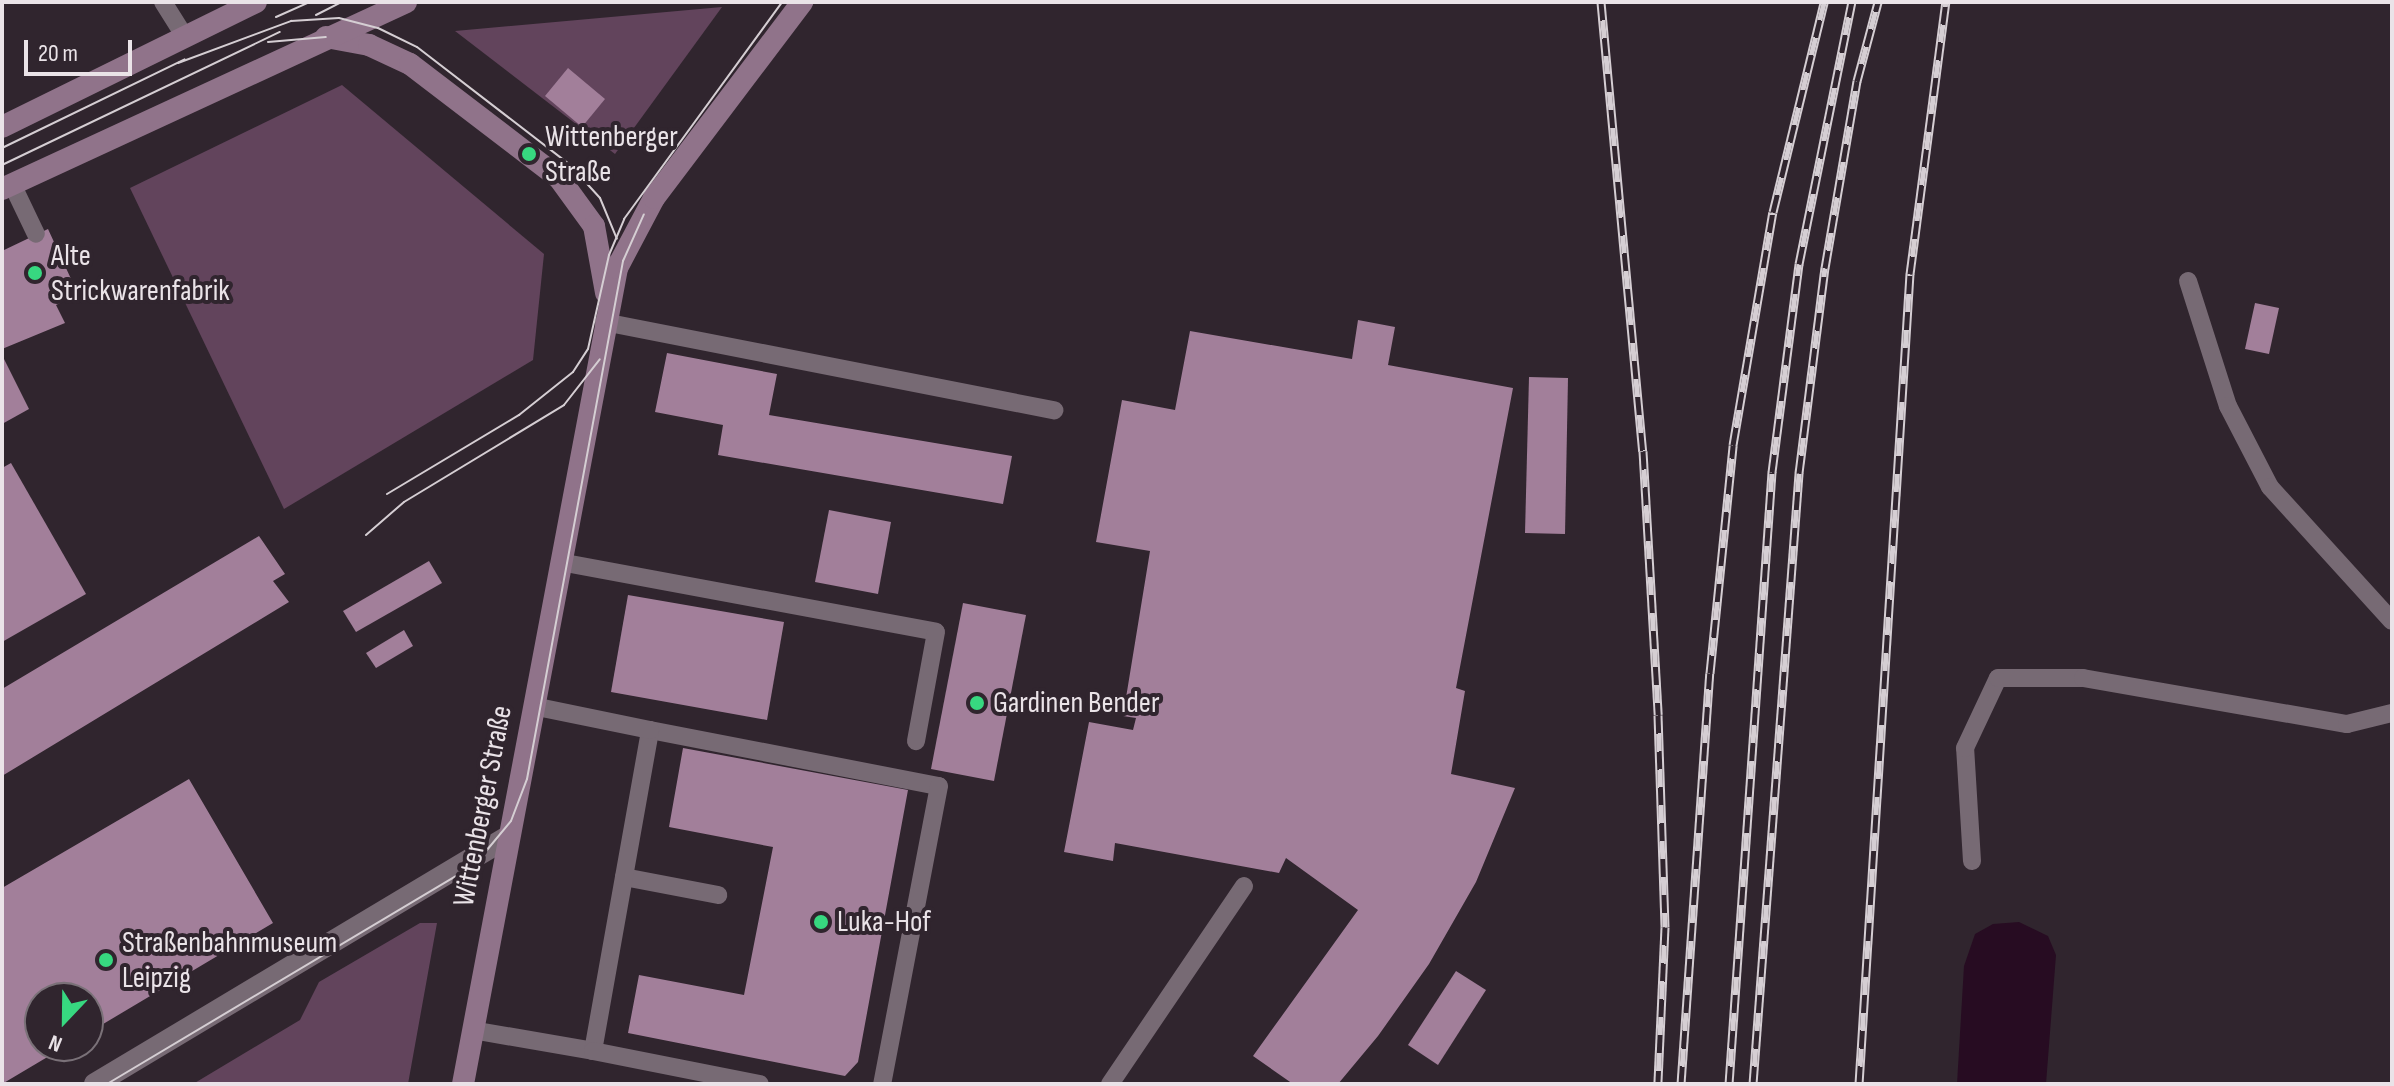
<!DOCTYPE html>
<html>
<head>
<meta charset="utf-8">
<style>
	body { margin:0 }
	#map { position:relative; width:2394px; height:1086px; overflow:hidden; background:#30252e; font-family:"Sofia Sans Condensed",sans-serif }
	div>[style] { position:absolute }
	.green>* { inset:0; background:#62445c }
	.water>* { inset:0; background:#270c22 }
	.building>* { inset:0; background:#a27f9a }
	.service>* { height:18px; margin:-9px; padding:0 9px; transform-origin:9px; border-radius:9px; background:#776a74 }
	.minor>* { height:22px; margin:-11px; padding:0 11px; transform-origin:11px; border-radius:11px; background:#776a74 }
	.secondary>* { height:22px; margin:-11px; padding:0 11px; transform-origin:11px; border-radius:11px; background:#90738a }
	.tram>* { height:2px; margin:-1px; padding:0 1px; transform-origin:1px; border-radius:1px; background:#d5ced3 }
	.rail>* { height:9px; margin-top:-4.5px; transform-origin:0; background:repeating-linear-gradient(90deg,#30252e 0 18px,#d5ced3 0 36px); box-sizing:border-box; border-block:2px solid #d5ced3 }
	.dots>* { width:22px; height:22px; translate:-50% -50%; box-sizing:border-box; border:4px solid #30252e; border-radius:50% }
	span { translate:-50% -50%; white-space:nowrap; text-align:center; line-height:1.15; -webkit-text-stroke:8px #30252e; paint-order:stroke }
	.poi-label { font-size:30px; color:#eae3e8 }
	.left { translate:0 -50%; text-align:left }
	.street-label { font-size:30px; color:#eae3e8 }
	.frame { position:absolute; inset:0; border:4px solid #eae3e8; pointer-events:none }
	.north { position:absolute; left:24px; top:982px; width:80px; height:80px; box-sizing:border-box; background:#30252e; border:2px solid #7a7178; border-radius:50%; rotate:202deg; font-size:22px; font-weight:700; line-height:32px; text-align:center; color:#eae3e8 }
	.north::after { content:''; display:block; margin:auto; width:28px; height:36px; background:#37d880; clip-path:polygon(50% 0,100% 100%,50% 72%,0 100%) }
	.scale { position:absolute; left:24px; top:40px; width:108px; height:36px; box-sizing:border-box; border:4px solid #eae3e8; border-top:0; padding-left:10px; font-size:24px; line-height:28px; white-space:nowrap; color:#eae3e8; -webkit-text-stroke:6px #30252e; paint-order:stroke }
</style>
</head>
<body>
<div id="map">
	<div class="green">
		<div style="clip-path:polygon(722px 7px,615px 154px,455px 31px)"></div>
		<div style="clip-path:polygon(342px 85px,544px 254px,533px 360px,284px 509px,130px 188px)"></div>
		<div style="clip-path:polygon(420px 923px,437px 923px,408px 1084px,193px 1084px,300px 1020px,319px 982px)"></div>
	</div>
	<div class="water">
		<div style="clip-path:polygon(2019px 922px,2048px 936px,2056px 955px,2046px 1084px,1957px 1084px,1964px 966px,1975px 934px,1993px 924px)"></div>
	</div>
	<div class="building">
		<div style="clip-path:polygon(568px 68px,605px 99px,582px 127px,545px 96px)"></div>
		<div style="clip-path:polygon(48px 229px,78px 294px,56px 305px,65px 323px,2px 349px,2px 251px)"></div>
		<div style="clip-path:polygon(2255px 303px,2279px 308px,2269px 354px,2245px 349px)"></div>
		<div style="clip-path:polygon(1358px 320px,1395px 327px,1388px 365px,1513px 388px,1456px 688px,1465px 691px,1451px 774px,1515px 788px,1476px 882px,1429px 964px,1378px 1036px,1338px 1084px,1293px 1084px,1253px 1056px,1358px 910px,1286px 858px,1279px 873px,1115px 843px,1113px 861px,1064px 852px,1089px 722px,1133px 730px,1136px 718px,1123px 716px,1150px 551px,1096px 542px,1122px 400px,1175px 410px,1190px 331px,1352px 359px)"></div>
		<div style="clip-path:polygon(667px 353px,777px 374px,769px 415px,1012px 456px,1003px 504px,718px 455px,723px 425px,655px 412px)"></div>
		<div style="clip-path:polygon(2px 355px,29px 409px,2px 424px)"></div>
		<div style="clip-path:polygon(1529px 377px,1568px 378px,1565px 534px,1525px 533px)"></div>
		<div style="clip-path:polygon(11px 463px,86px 594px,2px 642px,2px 468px)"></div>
		<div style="clip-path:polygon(829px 510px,891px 522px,878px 594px,815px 582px)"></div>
		<div style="clip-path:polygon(259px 536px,285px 574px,273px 581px,289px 602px,2px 776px,2px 689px)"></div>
		<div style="clip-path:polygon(429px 561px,442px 583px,356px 632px,343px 611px)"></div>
		<div style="clip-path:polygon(628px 595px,784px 622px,767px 720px,611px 692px)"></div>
		<div style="clip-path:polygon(963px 603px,1026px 615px,994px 781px,931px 769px)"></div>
		<div style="clip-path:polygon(404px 630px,413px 646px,376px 668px,366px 653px)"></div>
		<div style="clip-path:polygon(683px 748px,908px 790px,858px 1062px,845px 1076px,628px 1033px,639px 975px,744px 995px,773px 847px,669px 827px)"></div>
		<div style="clip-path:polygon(189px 779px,273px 923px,88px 1033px,88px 998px,40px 998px,40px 1046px,66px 1046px,2px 1084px,2px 888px)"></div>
		<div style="clip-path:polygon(1456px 971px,1486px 990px,1438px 1065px,1408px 1045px)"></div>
	</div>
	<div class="service">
		<div style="left:163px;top:2px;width:41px;rotate:57.8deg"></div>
		<div style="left:12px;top:184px;width:55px;rotate:64.4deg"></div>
		<div style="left:2188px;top:281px;width:131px;rotate:72.3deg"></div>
		<div style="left:2228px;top:406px;width:91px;rotate:62.6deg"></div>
		<div style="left:2270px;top:487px;width:181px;rotate:47.7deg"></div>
		<div style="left:604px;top:322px;width:459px;rotate:11.1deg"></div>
		<div style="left:560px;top:562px;width:382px;rotate:10.5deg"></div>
		<div style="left:936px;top:632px;width:111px;rotate:100.4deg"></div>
		<div style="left:650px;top:730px;width:294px;rotate:11deg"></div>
		<div style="left:939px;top:786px;width:303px;rotate:100.8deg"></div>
		<div style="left:1972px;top:861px;width:113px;rotate:-93.5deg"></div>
		<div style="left:1965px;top:748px;width:77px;rotate:-64.8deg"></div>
		<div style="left:1998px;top:678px;width:85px"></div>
		<div style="left:2083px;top:678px;width:268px;rotate:9.9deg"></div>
		<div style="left:2347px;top:724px;width:46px;rotate:-13.7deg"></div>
		<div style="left:624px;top:877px;width:96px;rotate:10.8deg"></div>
		<div style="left:472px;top:1030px;width:123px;rotate:9.8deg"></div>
		<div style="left:593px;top:1051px;width:326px;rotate:-79.9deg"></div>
		<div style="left:650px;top:730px;width:119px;rotate:-168.4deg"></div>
		<div style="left:593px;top:1051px;width:170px;rotate:11.2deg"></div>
		<div style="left:1110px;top:1084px;width:239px;rotate:-55.9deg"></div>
	</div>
	<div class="minor">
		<div style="left:95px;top:1084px;width:480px;rotate:-30.9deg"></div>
	</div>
	<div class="secondary">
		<div style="left:326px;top:37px;width:44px;rotate:10.5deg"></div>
		<div style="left:369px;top:45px;width:45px;rotate:24.9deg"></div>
		<div style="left:410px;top:64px;width:188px;rotate:37.4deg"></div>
		<div style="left:559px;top:178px;width:59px;rotate:53.9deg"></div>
		<div style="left:594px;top:226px;width:68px;rotate:79.8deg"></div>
		<div style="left:2px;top:127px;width:283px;rotate:-26.2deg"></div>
		<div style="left:2px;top:189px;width:445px;rotate:-24.8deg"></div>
		<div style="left:463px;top:1084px;width:830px;rotate:-79.31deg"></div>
		<div style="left:617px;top:268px;width:79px;rotate:-62.1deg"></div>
		<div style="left:654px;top:198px;width:246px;rotate:-52.9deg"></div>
	</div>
	<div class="tram">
		<div style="left:316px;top:15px;width:29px;rotate:-27deg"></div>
		<div style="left:276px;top:17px;width:36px;rotate:-24deg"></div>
		<div style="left:268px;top:42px;width:58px;rotate:-4.9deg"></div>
		<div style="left:178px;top:63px;width:121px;rotate:-20.4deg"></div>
		<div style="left:291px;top:21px;width:48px;rotate:-3.6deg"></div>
		<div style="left:339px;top:18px;width:40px;rotate:14.4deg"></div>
		<div style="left:378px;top:28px;width:43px;rotate:26deg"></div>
		<div style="left:417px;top:47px;width:192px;rotate:37.6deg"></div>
		<div style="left:569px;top:164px;width:46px;rotate:47.6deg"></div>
		<div style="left:600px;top:198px;width:44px;rotate:67.5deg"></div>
		<div style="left:2px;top:148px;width:203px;rotate:-25.9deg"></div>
		<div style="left:2px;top:165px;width:308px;rotate:-25.6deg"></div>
		<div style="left:387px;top:494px;width:154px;rotate:-30.9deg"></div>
		<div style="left:519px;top:415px;width:69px;rotate:-38.5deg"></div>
		<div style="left:573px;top:372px;width:27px;rotate:-57deg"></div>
		<div style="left:588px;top:349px;width:96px;rotate:-77.4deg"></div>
		<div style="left:609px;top:255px;width:39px;rotate:-67deg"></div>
		<div style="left:624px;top:219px;width:268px;rotate:-53.9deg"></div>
		<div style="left:366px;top:535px;width:50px;rotate:-41deg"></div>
		<div style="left:404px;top:502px;width:187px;rotate:-31.2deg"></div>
		<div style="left:564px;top:405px;width:58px;rotate:-52deg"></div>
		<div style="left:107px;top:1084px;width:408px;rotate:-30.8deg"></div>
		<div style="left:457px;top:875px;width:31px;rotate:-37deg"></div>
		<div style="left:482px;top:856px;width:45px;rotate:-50.4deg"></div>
		<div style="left:511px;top:821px;width:45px;rotate:-69.1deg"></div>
		<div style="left:527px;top:779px;width:527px;rotate:-79.5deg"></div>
		<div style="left:623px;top:261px;width:51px;rotate:-65.9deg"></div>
	</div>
	<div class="rail">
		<div style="left:1601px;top:2px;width:451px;rotate:84.7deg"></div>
		<div style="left:1643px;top:451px;width:264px;rotate:86.7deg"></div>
		<div style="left:1658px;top:715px;width:212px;rotate:88.1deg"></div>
		<div style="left:1665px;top:927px;width:157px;rotate:92.6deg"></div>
		<div style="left:1681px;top:1084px;width:412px;rotate:-86deg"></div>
		<div style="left:1710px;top:673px;width:229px;rotate:-84.2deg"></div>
		<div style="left:1733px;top:445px;width:236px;rotate:-80.3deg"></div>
		<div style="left:1773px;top:212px;width:216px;rotate:-76.3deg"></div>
		<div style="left:1729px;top:1084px;width:614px;rotate:-85.98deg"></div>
		<div style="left:1772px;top:472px;width:210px;rotate:-82.6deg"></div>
		<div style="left:1799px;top:264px;width:267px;rotate:-78.6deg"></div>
		<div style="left:1753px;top:1084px;width:613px;rotate:-85.69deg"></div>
		<div style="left:1799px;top:473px;width:207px;rotate:-82.8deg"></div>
		<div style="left:1825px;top:268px;width:190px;rotate:-80.3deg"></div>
		<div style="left:1857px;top:81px;width:82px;rotate:-75.1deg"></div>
		<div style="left:1859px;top:1084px;width:812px;rotate:-86.4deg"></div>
		<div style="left:1910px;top:274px;width:274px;rotate:-82.5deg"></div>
	</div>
	<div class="dots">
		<div style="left:529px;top:154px;background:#37d880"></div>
		<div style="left:35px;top:273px;background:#37d880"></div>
		<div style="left:977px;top:703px;background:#37d880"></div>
		<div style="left:821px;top:922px;background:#37d880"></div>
		<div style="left:106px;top:960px;background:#37d880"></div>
	</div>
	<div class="poi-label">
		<span class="left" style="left:545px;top:154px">Wittenberger<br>Straße</span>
		<span class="left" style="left:51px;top:273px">Alte<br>Strickwarenfabrik</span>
		<span class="left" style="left:993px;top:703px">Gardinen Bender</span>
		<span class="left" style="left:837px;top:922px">Luka-Hof</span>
		<span class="left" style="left:122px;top:960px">Straßenbahnmuseum<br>Leipzig</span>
	</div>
	<div class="street-label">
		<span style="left:483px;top:806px;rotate:-79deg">Wittenberger Straße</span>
	</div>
	<div class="frame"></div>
	<div class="north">N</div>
	<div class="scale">20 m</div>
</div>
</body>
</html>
